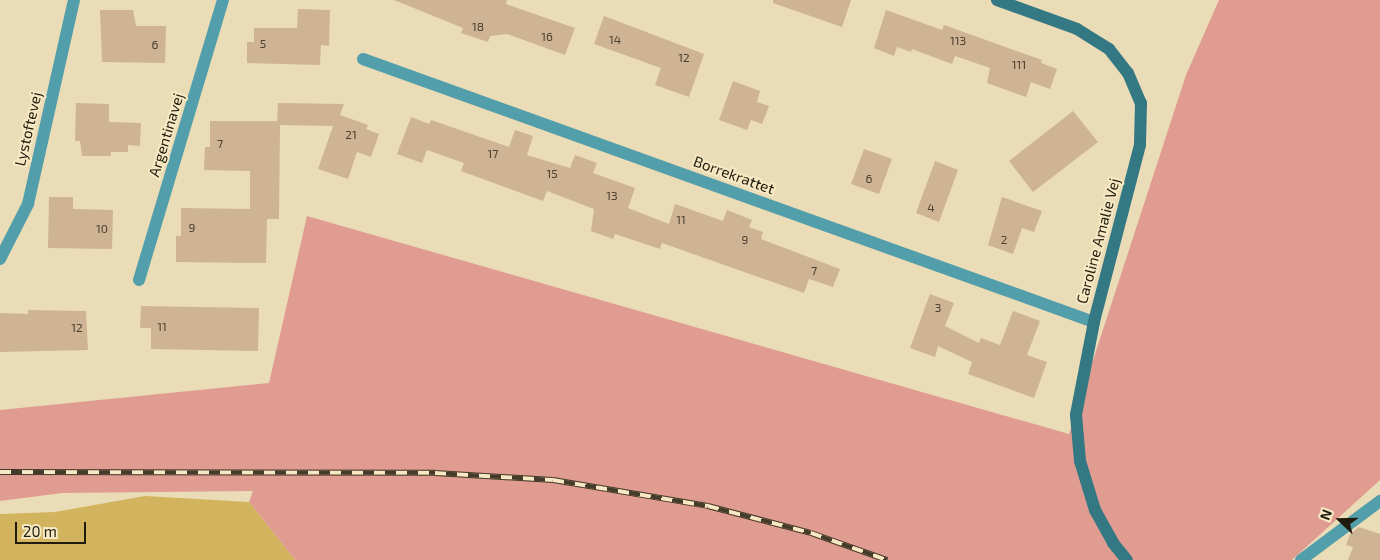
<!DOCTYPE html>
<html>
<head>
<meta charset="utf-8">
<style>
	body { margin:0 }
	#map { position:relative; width:1380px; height:560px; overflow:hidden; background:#eadcb6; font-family:"Exo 2",sans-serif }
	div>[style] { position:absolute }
	.green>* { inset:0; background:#e09c91 }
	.water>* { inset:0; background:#d3b45e }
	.building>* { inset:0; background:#cfb395 }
	.street>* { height:12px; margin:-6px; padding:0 6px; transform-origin:6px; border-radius:6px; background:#539eab }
	.secondary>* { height:12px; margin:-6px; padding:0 6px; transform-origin:6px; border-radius:6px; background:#347883 }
	.rail>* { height:5.5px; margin-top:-2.75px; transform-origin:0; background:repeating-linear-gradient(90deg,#f7e9c3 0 11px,#433c2a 0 22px); box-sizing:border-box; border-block:1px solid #433c2a }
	span { translate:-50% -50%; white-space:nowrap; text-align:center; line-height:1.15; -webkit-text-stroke:4px #f7e9c3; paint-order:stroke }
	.number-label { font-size:12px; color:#4c412f }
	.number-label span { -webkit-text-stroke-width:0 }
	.street-label { font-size:15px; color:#201b0d }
	.north { position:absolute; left:1315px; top:495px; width:50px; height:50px; -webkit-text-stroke:4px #f7e9c3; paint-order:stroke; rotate:291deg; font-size:14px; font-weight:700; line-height:20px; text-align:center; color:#201b0d }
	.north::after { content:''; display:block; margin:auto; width:18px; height:22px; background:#201b0d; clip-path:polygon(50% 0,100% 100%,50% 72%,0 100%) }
	.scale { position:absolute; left:15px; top:522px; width:71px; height:22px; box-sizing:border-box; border:2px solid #201b0d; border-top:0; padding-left:6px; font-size:15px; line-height:18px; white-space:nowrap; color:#201b0d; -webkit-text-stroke:4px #f7e9c3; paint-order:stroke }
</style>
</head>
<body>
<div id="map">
	<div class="green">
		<div style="clip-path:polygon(1219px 0,1380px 0,1380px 480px,1292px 560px,295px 560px,249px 502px,253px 491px,62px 493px,0 501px,0 410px,269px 383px,307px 216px,1069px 434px,1186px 75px)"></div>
	</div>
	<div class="water">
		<div style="clip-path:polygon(145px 496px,249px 502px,295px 560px,0 560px,0 514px,55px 512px)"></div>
	</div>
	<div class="building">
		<div style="clip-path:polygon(394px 0,507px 0,506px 4px,575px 28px,565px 55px,507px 34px,490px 36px,488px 42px,461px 33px,463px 28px)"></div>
		<div style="clip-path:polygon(773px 0,851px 0,842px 27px,773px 3px)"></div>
		<div style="clip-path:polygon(298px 9px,330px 10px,329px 46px,321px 45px,320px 65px,247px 63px,247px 42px,254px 42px,254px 28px,297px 28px)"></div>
		<div style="clip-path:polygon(100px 10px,133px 10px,136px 26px,166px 26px,165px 63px,102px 62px)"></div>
		<div style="clip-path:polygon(886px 10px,942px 30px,944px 25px,1042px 60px,1041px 63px,1057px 69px,1050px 89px,1031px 82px,1026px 97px,987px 83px,990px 68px,955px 56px,952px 64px,912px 49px,911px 52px,897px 47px,894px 56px,874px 48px)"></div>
		<div style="clip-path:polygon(604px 16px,704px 54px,689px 97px,655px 85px,661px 68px,594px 44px)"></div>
		<div style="clip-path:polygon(733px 81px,760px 91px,757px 102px,769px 106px,762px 124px,751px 120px,747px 130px,719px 120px)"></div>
		<div style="clip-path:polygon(76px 103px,109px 104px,109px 122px,141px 123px,140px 146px,128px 145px,128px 152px,111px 152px,111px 156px,82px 156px,80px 141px,75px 141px)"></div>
		<div style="clip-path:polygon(278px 103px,344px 104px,340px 115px,368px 125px,366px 129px,379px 134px,371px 157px,357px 152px,348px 179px,318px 169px,333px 126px,280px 125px,279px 219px,267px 219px,266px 263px,176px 262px,176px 236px,181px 236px,181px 208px,250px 209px,250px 171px,204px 170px,205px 147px,210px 147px,210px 121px,277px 121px)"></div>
		<div style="clip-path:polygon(1073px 111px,1098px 142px,1033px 192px,1009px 161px)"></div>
		<div style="clip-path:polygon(411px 117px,429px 124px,431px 120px,509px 147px,515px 130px,533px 136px,527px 155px,570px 168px,575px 155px,597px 163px,593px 173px,635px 188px,628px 208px,669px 224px,675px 204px,723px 221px,727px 210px,752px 220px,749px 227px,763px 232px,761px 239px,840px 269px,833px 287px,809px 279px,804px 293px,662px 243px,660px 249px,615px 234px,613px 239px,591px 231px,594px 209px,547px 191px,543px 201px,461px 171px,464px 163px,427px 150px,422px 163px,397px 154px)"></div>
		<div style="clip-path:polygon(864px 149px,892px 159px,879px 194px,851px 184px)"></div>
		<div style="clip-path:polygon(935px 161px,958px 170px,939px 222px,916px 213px)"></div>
		<div style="clip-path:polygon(49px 197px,73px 197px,73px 209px,113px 210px,112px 249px,48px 248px)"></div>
		<div style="clip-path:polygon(1002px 197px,1042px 211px,1034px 232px,1022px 228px,1013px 254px,988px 245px)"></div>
		<div style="clip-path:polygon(930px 294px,954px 303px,945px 326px,979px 343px,981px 338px,1000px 345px,1013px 311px,1040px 321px,1027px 355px,1047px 362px,1034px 398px,968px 374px,972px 362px,938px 346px,935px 357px,910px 348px)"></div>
		<div style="clip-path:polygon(141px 306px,259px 308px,258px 351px,151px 349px,151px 328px,140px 328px)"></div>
		<div style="clip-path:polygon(28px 310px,86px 311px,88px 350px,0 352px,0 313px,28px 314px)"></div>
		<div style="clip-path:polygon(1359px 527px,1380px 534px,1380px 560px,1348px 560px,1353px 547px,1346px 545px,1350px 534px)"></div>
	</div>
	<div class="street">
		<div style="left:363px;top:59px;width:777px;rotate:19.79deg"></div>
		<div style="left:0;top:259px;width:62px;rotate:-63deg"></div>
		<div style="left:28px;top:204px;width:209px;rotate:-77.3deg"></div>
		<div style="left:139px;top:280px;width:292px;rotate:-73.3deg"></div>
		<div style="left:1301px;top:560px;width:99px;rotate:-36.8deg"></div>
	</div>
	<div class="secondary">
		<div style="left:997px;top:0;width:85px;rotate:19.9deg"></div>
		<div style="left:1077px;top:29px;width:38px;rotate:32deg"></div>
		<div style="left:1109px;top:49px;width:31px;rotate:52deg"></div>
		<div style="left:1128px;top:73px;width:33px;rotate:67deg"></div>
		<div style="left:1141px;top:103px;width:42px;rotate:91.4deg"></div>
		<div style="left:1140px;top:145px;width:183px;rotate:104.6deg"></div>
		<div style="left:1094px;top:322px;width:95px;rotate:101deg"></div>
		<div style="left:1076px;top:415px;width:46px;rotate:85deg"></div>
		<div style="left:1080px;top:461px;width:51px;rotate:73deg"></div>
		<div style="left:1095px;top:510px;width:38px;rotate:61deg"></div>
		<div style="left:1113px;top:543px;width:22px;rotate:51deg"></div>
	</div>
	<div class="rail">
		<div style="left:0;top:472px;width:435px;rotate:0.1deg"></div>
		<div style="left:435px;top:473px;width:118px;rotate:3.4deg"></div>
		<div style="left:553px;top:480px;width:157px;rotate:9.5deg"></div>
		<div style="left:708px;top:506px;width:106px;rotate:14.7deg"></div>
		<div style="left:811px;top:533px;width:81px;rotate:19.6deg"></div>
	</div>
	<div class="number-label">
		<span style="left:478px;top:27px">18</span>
		<span style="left:547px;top:37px">16</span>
		<span style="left:615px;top:40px">14</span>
		<span style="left:958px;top:41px">113</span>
		<span style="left:263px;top:44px">5</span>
		<span style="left:155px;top:45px">6</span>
		<span style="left:684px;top:58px">12</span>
		<span style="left:1019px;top:65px">111</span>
		<span style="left:351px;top:135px">21</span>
		<span style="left:220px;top:144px">7</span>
		<span style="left:493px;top:154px">17</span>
		<span style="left:552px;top:174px">15</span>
		<span style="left:869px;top:179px">6</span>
		<span style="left:612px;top:196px">13</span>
		<span style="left:931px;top:208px">4</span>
		<span style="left:681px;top:220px">11</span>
		<span style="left:192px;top:228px">9</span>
		<span style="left:102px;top:229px">10</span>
		<span style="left:745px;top:240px">9</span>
		<span style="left:1004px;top:240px">2</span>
		<span style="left:814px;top:271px">7</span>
		<span style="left:938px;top:308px">3</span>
		<span style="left:162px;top:327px">11</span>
		<span style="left:77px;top:328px">12</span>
	</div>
	<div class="street-label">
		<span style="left:28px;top:129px;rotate:-77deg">Lystoftevej</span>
		<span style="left:166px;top:135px;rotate:-73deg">Argentinavej</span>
		<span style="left:734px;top:175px;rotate:20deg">Borrekrattet</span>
		<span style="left:1098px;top:241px;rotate:-75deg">Caroline Amalie Vej</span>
	</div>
	<div class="north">N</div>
	<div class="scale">20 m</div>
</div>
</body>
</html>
